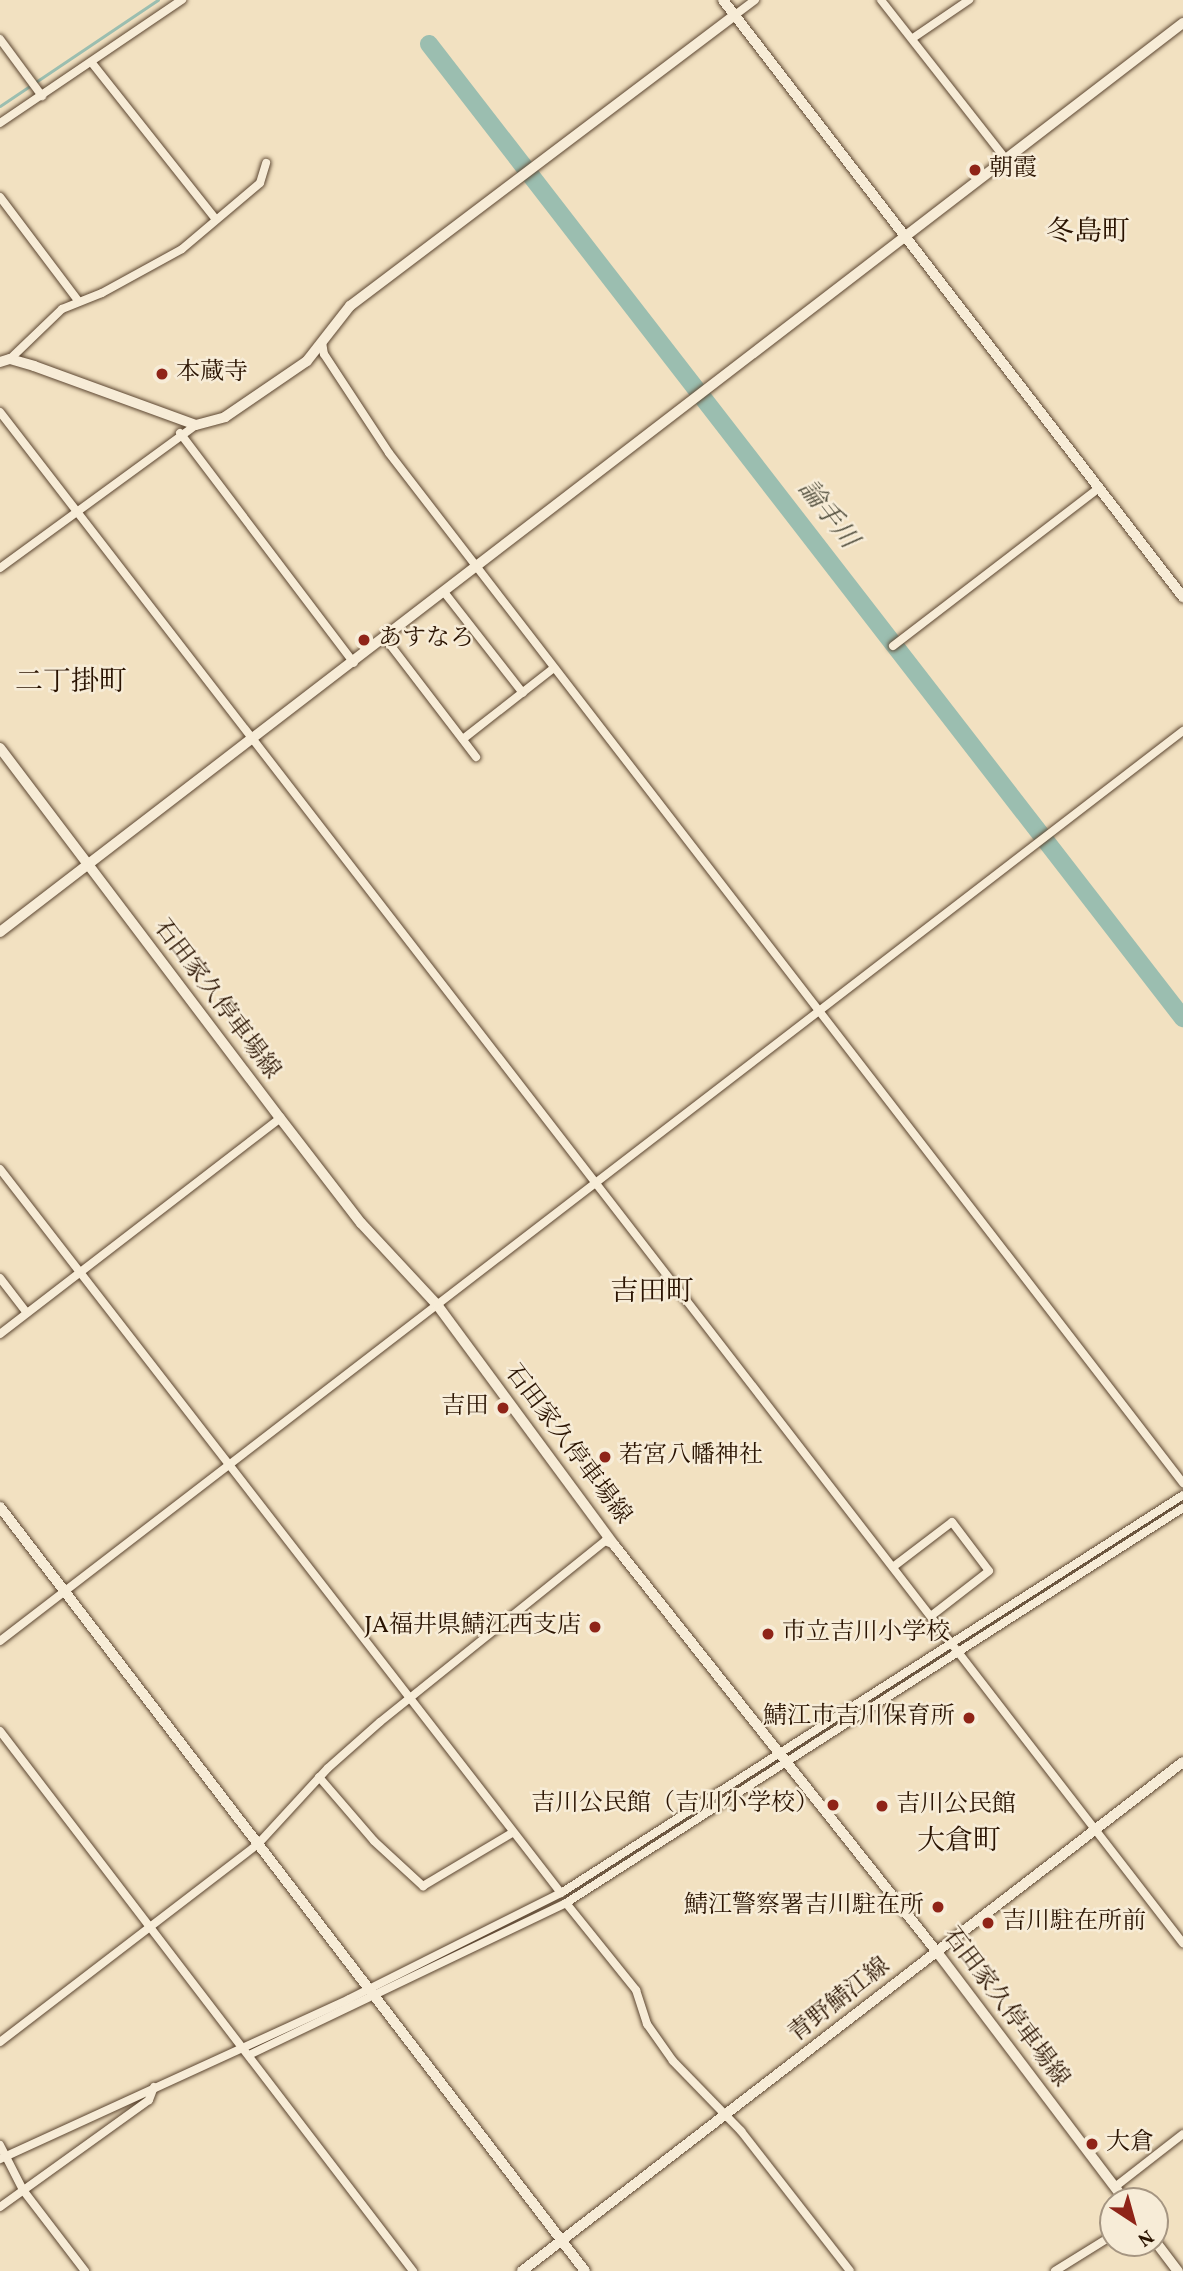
<!DOCTYPE html>
<html>
<head>
<meta charset="utf-8">
<style>
	body { margin:0 }
	#map { position:relative; width:1183px; height:2271px; overflow:hidden; background:#f2e1c1; font-family:Vollkorn,"Noto Serif JP",serif }
	div>[style] { position:absolute }
	.stream>* { height:2.5px; margin:-1.25px; padding:0 1.25px; transform-origin:1.25px; border-radius:1.25px; background:#9bbeb0 }
	.river>* { height:18px; margin:-9px; padding:0 9px; transform-origin:9px; border-radius:9px; background:#9bbeb0 }
	.roads { filter:drop-shadow(0 0 2px #5c4631) drop-shadow(0 0 2px #5c4631) }
	.street>* { height:8px; margin:-4px; padding:0 4px; transform-origin:4px; border-radius:4px; background:#f7ecd7 }
	.secondary>* { height:10px; margin:-5px; padding:0 5px; transform-origin:5px; border-radius:5px; background:#f7ecd7 }
	.dots>* { width:19px; height:19px; translate:-50% -50%; box-sizing:border-box; border:4px solid #f7ecd7; border-radius:50% }
	span { translate:-50% -50%; white-space:nowrap; text-align:center; line-height:1.15; -webkit-text-stroke:5px #f7ecd7; paint-order:stroke }
	.poi-label { font-size:24px; color:#2a1301 }
	.left { translate:0 -50%; text-align:left }
	.right { translate:-100% -50%; text-align:right }
	.street-label { font-size:24px; color:#2a1301 }
	.water-label { font-size:26px; color:#524f3e; font-style:italic }
	.quarter-label { font-size:28px; color:#2a1301 }
	.north { position:absolute; left:1099px; top:2187px; width:70px; height:70px; box-sizing:border-box; background:#f7ecd7; border:2px solid #a59581; border-radius:50%; rotate:144deg; font-size:19px; font-weight:700; line-height:28px; text-align:center; color:#2a1301 }
	.north::after { content:''; display:block; margin:auto; width:24px; height:32px; background:#8f2418; clip-path:polygon(50% 0,100% 100%,50% 72%,0 100%) }
</style>
</head>
<body>
<div id="map">
	<div class="stream">
		<div style="left:0;top:106px;width:190px;rotate:-33.9deg"></div>
	</div>
	<div class="river">
		<div style="left:429px;top:44px;width:1232px;rotate:52.26deg"></div>
	</div>
	<div class="roads">
		<div class="street">
			<div style="left:881px;top:0;width:201px;rotate:51.9deg"></div>
			<div style="left:735px;top:15px;width:25px;rotate:-37deg"></div>
			<div style="left:913px;top:38px;width:68px;rotate:-34.2deg"></div>
			<div style="left:0;top:39px;width:71px;rotate:53.6deg"></div>
			<div style="left:92px;top:63px;width:198px;rotate:51.6deg"></div>
			<div style="left:0;top:123px;width:220px;rotate:-34.1deg"></div>
			<div style="left:0;top:197px;width:131px;rotate:53deg"></div>
			<div style="left:322px;top:342px;width:12px;rotate:81deg"></div>
			<div style="left:324px;top:354px;width:118px;rotate:56.7deg"></div>
			<div style="left:389px;top:453px;width:1301px;rotate:52.37deg"></div>
			<div style="left:10px;top:359px;width:72px;rotate:-43.9deg"></div>
			<div style="left:62px;top:309px;width:43px;rotate:-21.8deg"></div>
			<div style="left:102px;top:293px;width:91px;rotate:-28.8deg"></div>
			<div style="left:182px;top:249px;width:102px;rotate:-40.2deg"></div>
			<div style="left:260px;top:183px;width:21px;rotate:-73deg"></div>
			<div style="left:0;top:412px;width:1935px;rotate:52.31deg"></div>
			<div style="left:180px;top:433px;width:288px;rotate:52.9deg"></div>
			<div style="left:0;top:568px;width:243px;rotate:-36.1deg"></div>
			<div style="left:444px;top:592px;width:128px;rotate:52deg"></div>
			<div style="left:385px;top:638px;width:150px;rotate:52.6deg"></div>
			<div style="left:893px;top:646px;width:260px;rotate:-37.5deg"></div>
			<div style="left:463px;top:739px;width:115px;rotate:-38deg"></div>
			<div style="left:0;top:1169px;width:916px;rotate:52.23deg"></div>
			<div style="left:0;top:1278px;width:44px;rotate:52.4deg"></div>
			<div style="left:0;top:1334px;width:354px;rotate:-37.6deg"></div>
			<div style="left:893px;top:1567px;width:74px;rotate:-37.3deg"></div>
			<div style="left:952px;top:1522px;width:61px;rotate:52.9deg"></div>
			<div style="left:989px;top:1571px;width:73px;rotate:142.2deg"></div>
			<div style="left:0;top:1641px;width:1493px;rotate:-37.57deg"></div>
			<div style="left:0;top:1731px;width:680px;rotate:52.59deg"></div>
			<div style="left:319px;top:1777px;width:84px;rotate:49.3deg"></div>
			<div style="left:374px;top:1841px;width:67px;rotate:42.6deg"></div>
			<div style="left:423px;top:1886px;width:104px;rotate:-30.8deg"></div>
			<div style="left:566px;top:1903px;width:112px;rotate:51.2deg"></div>
			<div style="left:636px;top:1990px;width:36px;rotate:72deg"></div>
			<div style="left:647px;top:2024px;width:45px;rotate:54.9deg"></div>
			<div style="left:673px;top:2061px;width:98px;rotate:45.8deg"></div>
			<div style="left:741px;top:2131px;width:177px;rotate:52.1deg"></div>
			<div style="left:0;top:2042px;width:325px;rotate:-37.5deg"></div>
			<div style="left:258px;top:1844px;width:103px;rotate:-47.4deg"></div>
			<div style="left:328px;top:1768px;width:69px;rotate:-41.5deg"></div>
			<div style="left:380px;top:1722px;width:289px;rotate:-38.8deg"></div>
			<div style="left:605px;top:1541px;width:8px;rotate:23deg"></div>
			<div style="left:249px;top:2055px;width:352px;rotate:-25.6deg"></div>
			<div style="left:566px;top:1903px;width:733px;rotate:-32.63deg"></div>
			<div style="left:0;top:2145px;width:51px;rotate:62.9deg"></div>
			<div style="left:23px;top:2190px;width:102px;rotate:52.6deg"></div>
			<div style="left:0;top:2159px;width:384px;rotate:-24.6deg"></div>
			<div style="left:349px;top:1999px;width:237px;rotate:-26.6deg"></div>
			<div style="left:561px;top:1893px;width:738px;rotate:-32.61deg"></div>
			<div style="left:1115px;top:2187px;width:86px;rotate:-37.9deg"></div>
			<div style="left:0;top:2207px;width:183px;rotate:-35.7deg"></div>
			<div style="left:149px;top:2100px;width:14px;rotate:-69deg"></div>
			<div style="left:1055px;top:2271px;width:68px;rotate:-31.8deg"></div>
		</div>
		<div class="secondary">
			<div style="left:723px;top:0;width:754px;rotate:52.39deg"></div>
			<div style="left:0;top:362px;width:10px;rotate:-17deg"></div>
			<div style="left:10px;top:359px;width:25px;rotate:16deg"></div>
			<div style="left:34px;top:366px;width:172px;rotate:20deg"></div>
			<div style="left:196px;top:425px;width:30px;rotate:-15deg"></div>
			<div style="left:225px;top:417px;width:99px;rotate:-34.3deg"></div>
			<div style="left:307px;top:361px;width:70px;rotate:-52deg"></div>
			<div style="left:350px;top:306px;width:483px;rotate:-37.1deg"></div>
			<div style="left:0;top:748px;width:464px;rotate:52.9deg"></div>
			<div style="left:280px;top:1118px;width:133px;rotate:52.4deg"></div>
			<div style="left:361px;top:1223px;width:113px;rotate:47.1deg"></div>
			<div style="left:438px;top:1306px;width:298px;rotate:53.6deg"></div>
			<div style="left:615px;top:1546px;width:518px;rotate:51.58deg"></div>
			<div style="left:937px;top:1952px;width:312px;rotate:52.9deg"></div>
			<div style="left:0;top:932px;width:1492px;rotate:-37.54deg"></div>
			<div style="left:0;top:1507px;width:962px;rotate:52.56deg"></div>
			<div style="left:1155px;top:2241px;width:38px;rotate:53deg"></div>
			<div style="left:522px;top:2271px;width:834px;rotate:-37.6deg"></div>
		</div>
	</div>
	<div class="dots">
		<div style="left:975px;top:170px;background:#8f2418"></div>
		<div style="left:162px;top:374px;background:#8f2418"></div>
		<div style="left:364px;top:640px;background:#8f2418"></div>
		<div style="left:503px;top:1408px;background:#8f2418"></div>
		<div style="left:605px;top:1457px;background:#8f2418"></div>
		<div style="left:595px;top:1627px;background:#8f2418"></div>
		<div style="left:768px;top:1634px;background:#8f2418"></div>
		<div style="left:969px;top:1718px;background:#8f2418"></div>
		<div style="left:833px;top:1805px;background:#8f2418"></div>
		<div style="left:882px;top:1806px;background:#8f2418"></div>
		<div style="left:938px;top:1907px;background:#8f2418"></div>
		<div style="left:988px;top:1923px;background:#8f2418"></div>
		<div style="left:1092px;top:2144px;background:#8f2418"></div>
	</div>
	<div class="poi-label">
		<span class="left" style="left:989px;top:170px">朝霞</span>
		<span class="left" style="left:176px;top:374px">本蔵寺</span>
		<span class="left" style="left:378px;top:640px">あすなろ</span>
		<span class="right" style="left:489px;top:1408px">吉田</span>
		<span class="left" style="left:619px;top:1457px">若宮八幡神社</span>
		<span class="right" style="left:581px;top:1627px">JA福井県鯖江西支店</span>
		<span class="left" style="left:782px;top:1634px">市立吉川小学校</span>
		<span class="right" style="left:955px;top:1718px">鯖江市吉川保育所</span>
		<span class="right" style="left:819px;top:1805px">吉川公民館（吉川小学校）</span>
		<span class="left" style="left:896px;top:1806px">吉川公民館</span>
		<span class="right" style="left:924px;top:1907px">鯖江警察署吉川駐在所</span>
		<span class="left" style="left:1002px;top:1923px">吉川駐在所前</span>
		<span class="left" style="left:1106px;top:2144px">大倉</span>
	</div>
	<div class="street-label">
		<span style="left:216px;top:1000px;rotate:53deg">石田家久停車場線</span>
		<span style="left:567px;top:1445px;rotate:53deg">石田家久停車場線</span>
		<span style="left:840px;top:2001px;rotate:-38deg">青野鯖江線</span>
		<span style="left:1005px;top:2008px;rotate:53deg">石田家久停車場線</span>
	</div>
	<div class="water-label">
		<span style="left:827px;top:515px;rotate:52deg">論手川</span>
	</div>
	<div class="quarter-label">
		<span style="left:1088px;top:233px">冬島町</span>
		<span style="left:71px;top:683px">二丁掛町</span>
		<span style="left:652px;top:1293px">吉田町</span>
		<span style="left:959px;top:1842px">大倉町</span>
	</div>
	<div class="north">N</div>
</div>
</body>
</html>
